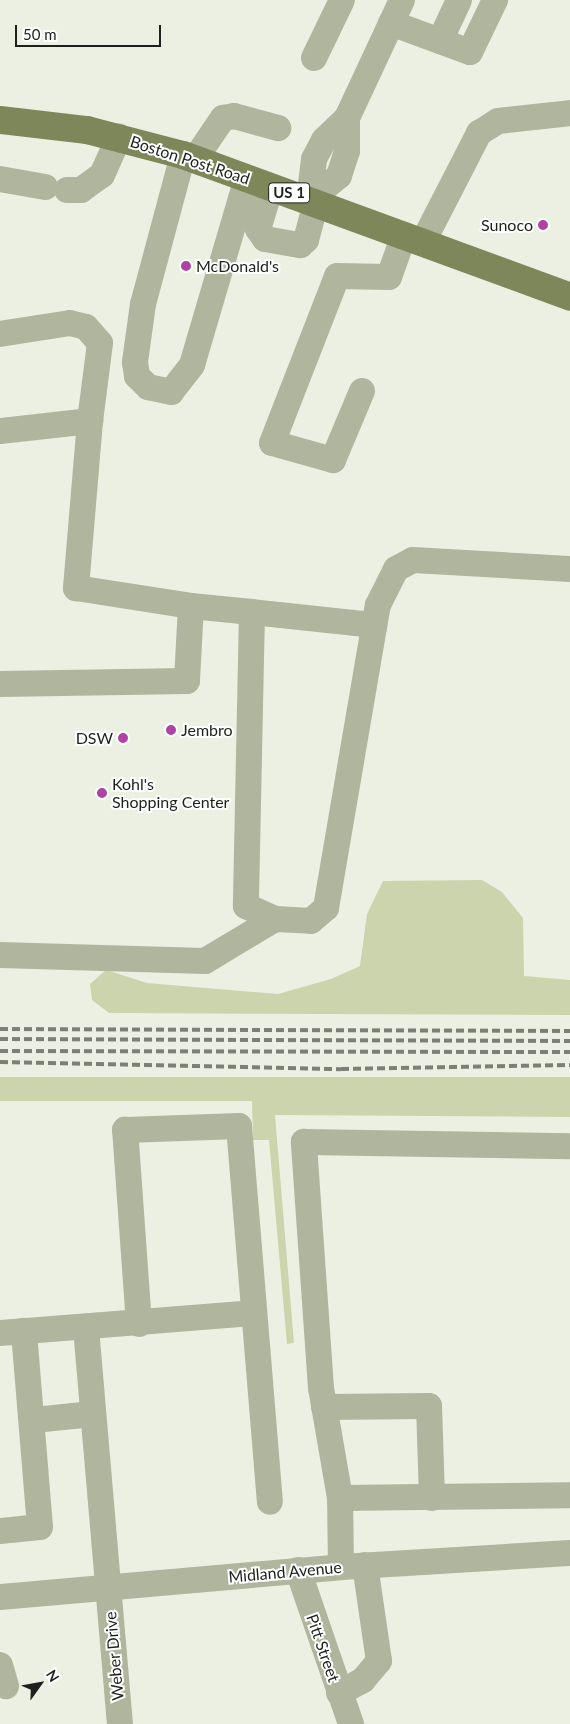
<!DOCTYPE html>
<html>
<head>
<meta charset="utf-8">
<style>
	body { margin:0 }
	#map { position:relative; width:570px; height:1724px; overflow:hidden; background:#ecf0e2; font-family:Lato,sans-serif }
	div>[style] { position:absolute }
	.green>* { inset:0; background:#cbd4ad }
	.minor>* { height:26px; margin:-13px; padding:0 13px; transform-origin:13px; border-radius:13px; background:#b0b69d }
	.major>* { height:28px; margin:-14px; padding:0 14px; transform-origin:14px; border-radius:14px; background:#7d8759 }
	.rail>* { height:4px; margin-top:-2px; transform-origin:0; background:repeating-linear-gradient(90deg,#7c7f75 0 8px,transparent 0 12px) }
	.dots>* { width:14px; height:14px; translate:-50% -50%; box-sizing:border-box; border:2px solid #fff; border-radius:50% }
	span { translate:-50% -50%; white-space:nowrap; text-align:center; line-height:1.15; -webkit-text-stroke:4px #fff; paint-order:stroke }
	.shield-label span { padding:1px 4px; background:#fff; border:1px solid; border-radius:4px; -webkit-text-stroke-width:0 }
	.shield-label { font-size:15px; color:#1e201b; font-weight:700 }
	.street-label { font-size:16px; color:#1e201b }
	.poi-label { font-size:16px; color:#1e201b }
	.right { translate:-100% -50%; text-align:right }
	.left { translate:0 -50%; text-align:left }
	.north { position:absolute; left:15px; top:1659px; width:50px; height:50px; -webkit-text-stroke:4px #fff; paint-order:stroke; rotate:58deg; font-size:14px; font-weight:700; line-height:20px; text-align:center; color:#1e201b }
	.north::after { content:''; display:block; margin:auto; width:18px; height:22px; background:#1e201b; clip-path:polygon(50% 0,100% 100%,50% 72%,0 100%) }
	.scale { position:absolute; left:15px; top:25px; width:146px; height:22px; box-sizing:border-box; border:2px solid #1e201b; border-top:0; padding-left:6px; font-size:15px; line-height:18px; white-space:nowrap; color:#1e201b; -webkit-text-stroke:4px #fff; paint-order:stroke }
</style>
</head>
<body>
<div id="map">
	<div class="green">
		<div style="clip-path:polygon(482px 880px,502px 892px,523px 918px,524px 976px,570px 980px,570px 1015px,109px 1013px,92px 1000px,90px 984px,106px 970px,147px 983px,278px 994px,331px 979px,360px 966px,367px 914px,383px 881px)"></div>
		<div style="clip-path:polygon(0 1077px,570px 1077px,570px 1117px,275px 1115px,294px 1343px,287px 1344px,269px 1140px,253px 1140px,252px 1101px,0 1101px)"></div>
	</div>
	<div class="minor">
		<div style="left:391px;top:23px;width:84px;rotate:20.2deg"></div>
		<div style="left:470px;top:52px;width:58px;rotate:-64.3deg"></div>
		<div style="left:440px;top:41px;width:45px;rotate:-65.1deg"></div>
		<div style="left:314px;top:58px;width:64px;rotate:-64.2deg"></div>
		<div style="left:347px;top:118px;width:33px;rotate:90deg"></div>
		<div style="left:347px;top:151px;width:26px;rotate:108deg"></div>
		<div style="left:339px;top:176px;width:38px;rotate:141deg"></div>
		<div style="left:309px;top:200px;width:41px;rotate:-83deg"></div>
		<div style="left:314px;top:159px;width:21px;rotate:-62deg"></div>
		<div style="left:324px;top:140px;width:32px;rotate:-44deg"></div>
		<div style="left:347px;top:118px;width:130px;rotate:-65deg"></div>
		<div style="left:183px;top:155px;width:154px;rotate:105deg"></div>
		<div style="left:143px;top:304px;width:59px;rotate:97.9deg"></div>
		<div style="left:135px;top:362px;width:14px;rotate:82deg"></div>
		<div style="left:137px;top:376px;width:16px;rotate:45deg"></div>
		<div style="left:148px;top:387px;width:24px;rotate:12deg"></div>
		<div style="left:171px;top:392px;width:34px;rotate:-52deg"></div>
		<div style="left:192px;top:365px;width:195px;rotate:-73.6deg"></div>
		<div style="left:195px;top:159px;width:50px;rotate:-55.7deg"></div>
		<div style="left:223px;top:118px;width:11px;rotate:-10deg"></div>
		<div style="left:234px;top:116px;width:46px;rotate:15.3deg"></div>
		<div style="left:0;top:179px;width:46px;rotate:10.1deg"></div>
		<div style="left:271px;top:187px;width:44px;rotate:107.2deg"></div>
		<div style="left:258px;top:229px;width:12px;rotate:55deg"></div>
		<div style="left:265px;top:239px;width:36px;rotate:10deg"></div>
		<div style="left:300px;top:245px;width:8px;rotate:-40deg"></div>
		<div style="left:306px;top:240px;width:38px;rotate:-75deg"></div>
		<div style="left:67px;top:190px;width:14px"></div>
		<div style="left:81px;top:190px;width:26px;rotate:-36deg"></div>
		<div style="left:102px;top:175px;width:42px;rotate:-65.9deg"></div>
		<div style="left:423px;top:242px;width:123px;rotate:-62.8deg"></div>
		<div style="left:479px;top:133px;width:22px;rotate:-32deg"></div>
		<div style="left:498px;top:121px;width:72px;rotate:-6.3deg"></div>
		<div style="left:0;top:334px;width:71px;rotate:-8.9deg"></div>
		<div style="left:70px;top:323px;width:16px;rotate:14deg"></div>
		<div style="left:86px;top:327px;width:21px;rotate:49deg"></div>
		<div style="left:100px;top:343px;width:79px;rotate:97.3deg"></div>
		<div style="left:362px;top:391px;width:75px;rotate:112.8deg"></div>
		<div style="left:333px;top:460px;width:63px;rotate:-164.4deg"></div>
		<div style="left:272px;top:443px;width:179px;rotate:-68.7deg"></div>
		<div style="left:337px;top:276px;width:52px;rotate:1.1deg"></div>
		<div style="left:389px;top:277px;width:45px;rotate:-70.3deg"></div>
		<div style="left:0;top:431px;width:91px;rotate:-6.3deg"></div>
		<div style="left:90px;top:421px;width:168px;rotate:94.8deg"></div>
		<div style="left:76px;top:588px;width:116px;rotate:8.9deg"></div>
		<div style="left:191px;top:606px;width:75px;rotate:93.1deg"></div>
		<div style="left:187px;top:681px;width:187px;rotate:179.1deg"></div>
		<div style="left:191px;top:606px;width:61px;rotate:5.6deg"></div>
		<div style="left:252px;top:612px;width:294px;rotate:91.2deg"></div>
		<div style="left:246px;top:906px;width:32px;rotate:24deg"></div>
		<div style="left:275px;top:919px;width:36px;rotate:3deg"></div>
		<div style="left:311px;top:921px;width:20px;rotate:-41deg"></div>
		<div style="left:326px;top:908px;width:307px;rotate:-80.3deg"></div>
		<div style="left:378px;top:605px;width:40px;rotate:-63.4deg"></div>
		<div style="left:396px;top:569px;width:19px;rotate:-28deg"></div>
		<div style="left:413px;top:560px;width:157px;rotate:3.3deg"></div>
		<div style="left:252px;top:612px;width:123px;rotate:6.1deg"></div>
		<div style="left:0;top:955px;width:205px;rotate:1.7deg"></div>
		<div style="left:205px;top:961px;width:82px;rotate:-31deg"></div>
		<div style="left:139px;top:1324px;width:195px;rotate:-94.1deg"></div>
		<div style="left:125px;top:1130px;width:114px;rotate:-2deg"></div>
		<div style="left:239px;top:1126px;width:377px;rotate:85.3deg"></div>
		<div style="left:86px;top:1328px;width:397px;rotate:85.1deg"></div>
		<div style="left:0;top:1333px;width:253px;rotate:-4.5deg"></div>
		<div style="left:324px;top:1407px;width:105px;rotate:-0.5deg"></div>
		<div style="left:429px;top:1406px;width:92px;rotate:88.1deg"></div>
		<div style="left:34px;top:1420px;width:59px;rotate:-5.8deg"></div>
		<div style="left:340px;top:1498px;width:230px;rotate:-0.7deg"></div>
		<div style="left:0;top:1531px;width:40px;rotate:-5.7deg"></div>
		<div style="left:40px;top:1527px;width:197px;rotate:-94.7deg"></div>
		<div style="left:341px;top:1567px;width:69px;rotate:-90.8deg"></div>
		<div style="left:340px;top:1498px;width:112px;rotate:-99.8deg"></div>
		<div style="left:321px;top:1388px;width:247px;rotate:-94deg"></div>
		<div style="left:304px;top:1142px;width:266px;rotate:0.9deg"></div>
		<div style="left:298px;top:1570px;width:163px;rotate:71deg"></div>
		<div style="left:0;top:1597px;width:342px;rotate:-5deg"></div>
		<div style="left:341px;top:1567px;width:229px;rotate:-3.5deg"></div>
		<div style="left:0;top:1665px;width:22px;rotate:74deg"></div>
		<div style="left:339px;top:1693px;width:27px;rotate:-28deg"></div>
		<div style="left:363px;top:1680px;width:25px;rotate:-50deg"></div>
		<div style="left:379px;top:1661px;width:97px;rotate:-98.3deg"></div>
	</div>
	<div class="major">
		<div style="left:0;top:120px;width:88px;rotate:6.6deg"></div>
		<div style="left:87px;top:130px;width:99px;rotate:14.6deg"></div>
		<div style="left:183px;top:155px;width:412px;rotate:20.1deg"></div>
	</div>
	<div class="rail">
		<div style="left:0;top:1029px;width:570px;rotate:0.2deg"></div>
		<div style="left:0;top:1039px;width:570px;rotate:0.2deg"></div>
		<div style="left:0;top:1051px;width:570px;rotate:0.1deg"></div>
		<div style="left:0;top:1062px;width:341px;rotate:1.2deg"></div>
		<div style="left:341px;top:1069px;width:229px;rotate:-1deg"></div>
	</div>
	<div class="dots">
		<div style="left:543px;top:225px;background:#ae43a3"></div>
		<div style="left:186px;top:266px;background:#ae43a3"></div>
		<div style="left:171px;top:730px;background:#ae43a3"></div>
		<div style="left:123px;top:738px;background:#ae43a3"></div>
		<div style="left:102px;top:793px;background:#ae43a3"></div>
	</div>
	<div class="shield-label">
		<span style="left:289px;top:193px">US 1</span>
	</div>
	<div class="street-label">
		<span style="left:190px;top:160px;rotate:18deg">Boston Post Road</span>
		<span style="left:285px;top:1572px;rotate:-5deg">Midland Avenue</span>
		<span style="left:323px;top:1648px;rotate:71deg">Pitt Street</span>
		<span style="left:114px;top:1656px;rotate:-95deg">Weber Drive</span>
	</div>
	<div class="poi-label">
		<span class="right" style="left:533px;top:225px">Sunoco</span>
		<span class="left" style="left:196px;top:266px">McDonald's</span>
		<span class="left" style="left:181px;top:730px">Jembro</span>
		<span class="right" style="left:113px;top:738px">DSW</span>
		<span class="left" style="left:112px;top:793px">Kohl's<br>Shopping Center</span>
	</div>
	<div class="north">N</div>
	<div class="scale">50 m</div>
</div>
</body>
</html>
